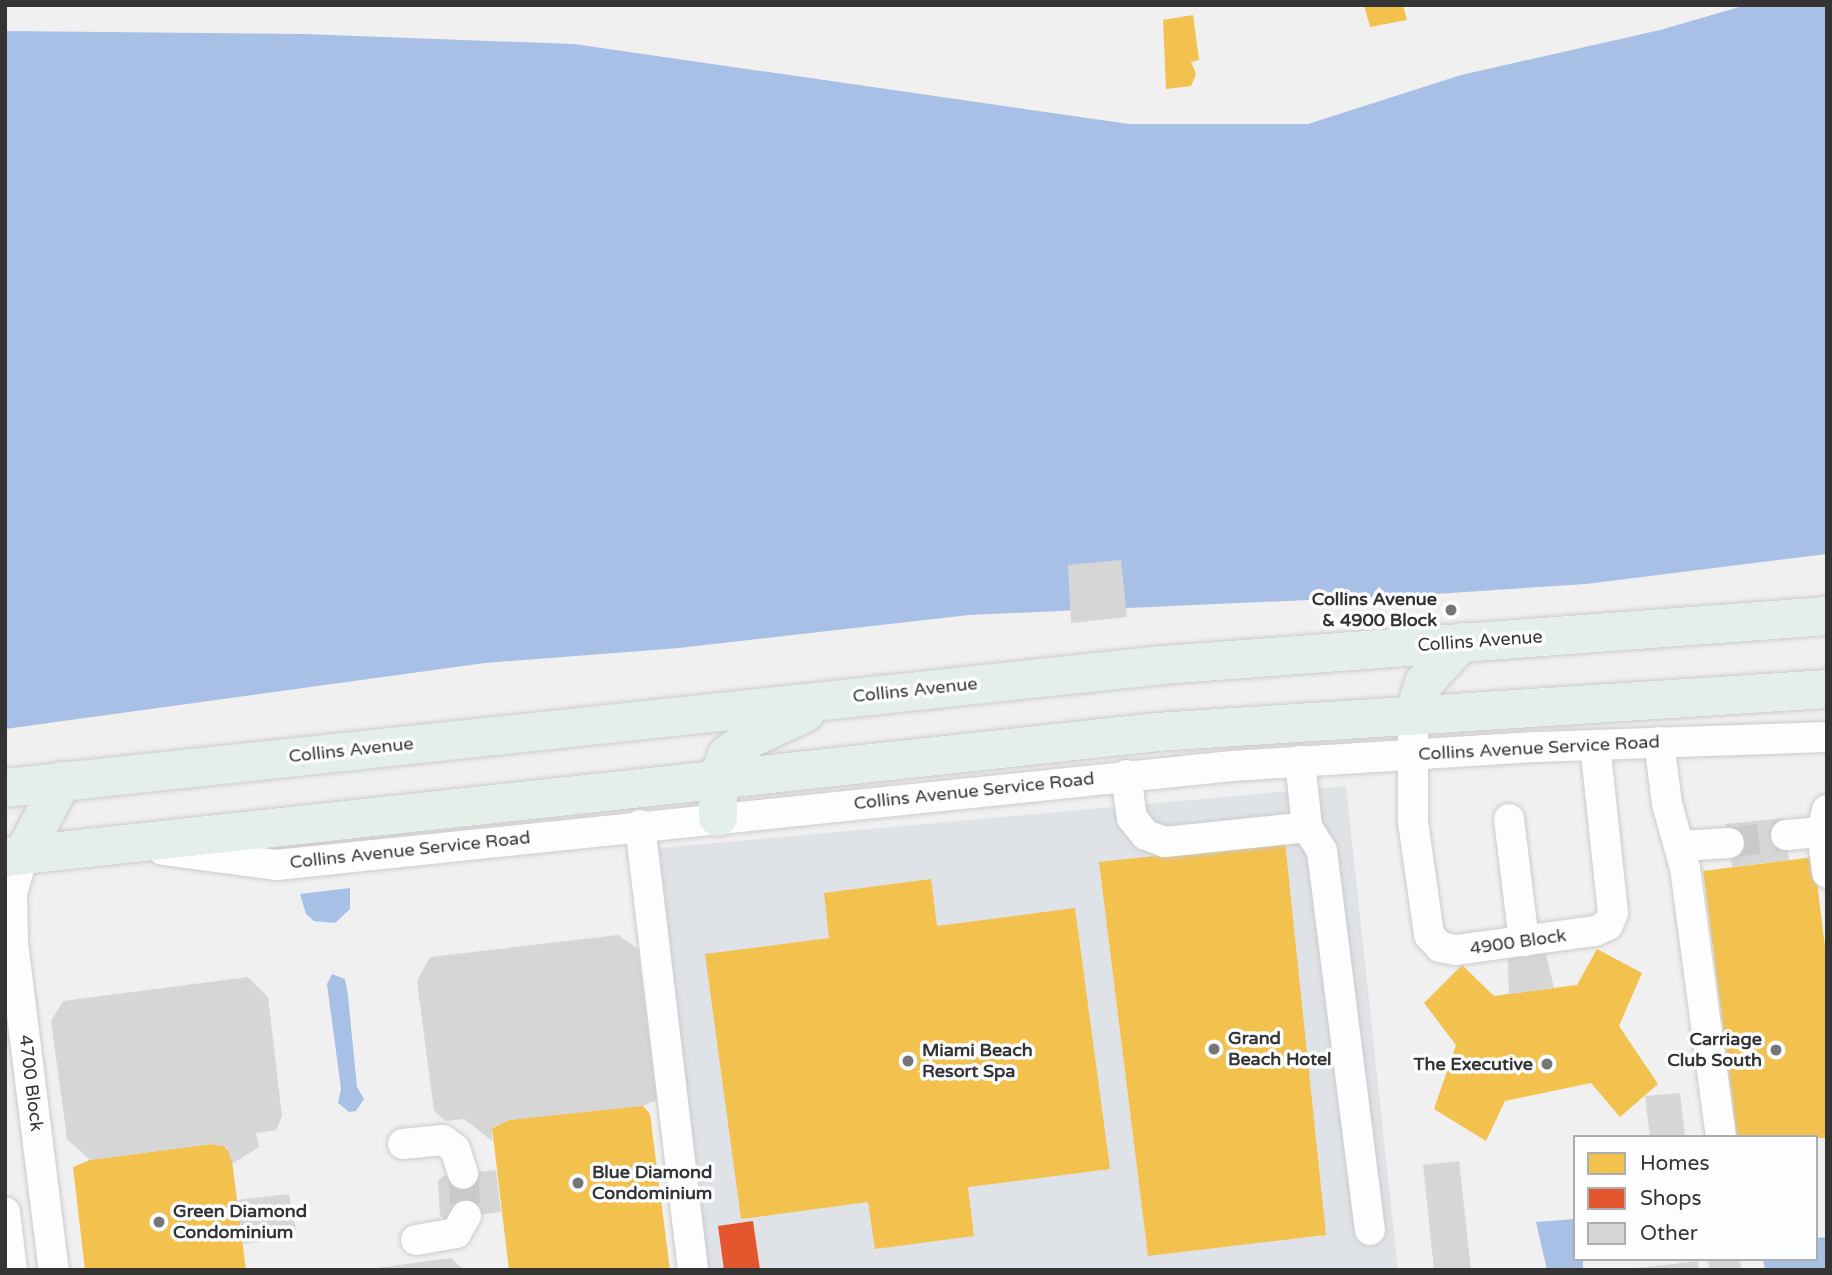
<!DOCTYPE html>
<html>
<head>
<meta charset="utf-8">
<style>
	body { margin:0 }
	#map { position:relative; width:1832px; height:1275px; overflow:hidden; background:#f0f0f1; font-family:"Varela Round",sans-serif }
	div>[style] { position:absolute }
	.built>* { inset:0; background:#dfe2e7 }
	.water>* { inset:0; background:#a9c0e6 }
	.homes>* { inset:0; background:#f2c14e }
	.shops>* { inset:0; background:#e4572e }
	.building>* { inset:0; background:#d6d6d7 }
	.minor-tunnel>* { height:30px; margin-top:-15px; transform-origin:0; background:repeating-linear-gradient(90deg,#cacacb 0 30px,transparent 0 45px) }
	.roads { filter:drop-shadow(0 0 2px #cbcbcc) drop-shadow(0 0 2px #cbcbcc) }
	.minor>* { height:30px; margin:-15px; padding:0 15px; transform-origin:15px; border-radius:15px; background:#fdfdfd }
	.major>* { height:38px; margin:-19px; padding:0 19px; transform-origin:19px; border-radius:19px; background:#e4efea }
	.dots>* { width:19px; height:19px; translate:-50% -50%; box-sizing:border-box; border:4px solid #fcfdff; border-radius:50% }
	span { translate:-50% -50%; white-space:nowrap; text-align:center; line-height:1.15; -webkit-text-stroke:7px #fcfdff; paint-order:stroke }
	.poi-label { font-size:18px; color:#343435; font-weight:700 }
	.right { translate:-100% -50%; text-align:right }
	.left { translate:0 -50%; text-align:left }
	.street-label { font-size:18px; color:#343435 }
	.frame { position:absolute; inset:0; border:7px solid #343435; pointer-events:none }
	.legend { position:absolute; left:1573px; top:1135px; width:245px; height:126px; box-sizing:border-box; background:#fcfdff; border:2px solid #acadae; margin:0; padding:9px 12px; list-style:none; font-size:21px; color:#343435 }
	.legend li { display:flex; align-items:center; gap:14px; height:35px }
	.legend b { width:35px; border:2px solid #acadae }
</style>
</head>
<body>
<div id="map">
	<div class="built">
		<div style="clip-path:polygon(1346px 786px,1398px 1270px,708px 1270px,659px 848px)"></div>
	</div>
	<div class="water">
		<div style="clip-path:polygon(1746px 5px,1827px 5px,1827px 554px,1586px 584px,1420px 595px,969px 615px,679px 648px,485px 663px,5px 729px,5px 31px,304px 34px,574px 44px,1129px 124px,1308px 124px,1461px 75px,1660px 30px)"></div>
		<div style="clip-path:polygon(350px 888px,350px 909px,335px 923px,314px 921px,306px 914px,300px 894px)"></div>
		<div style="clip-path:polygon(332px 974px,345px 979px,348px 996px,357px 1087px,364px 1099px,356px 1111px,349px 1112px,338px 1103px,341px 1089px,327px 984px)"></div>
		<div style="clip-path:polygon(1575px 1219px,1575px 1259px,1583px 1259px,1583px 1270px,1547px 1270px,1536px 1222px)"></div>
		<div style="clip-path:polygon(1827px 1237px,1827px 1270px,1765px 1270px,1763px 1259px,1816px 1259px,1816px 1238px)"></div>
	</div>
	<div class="homes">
		<div style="clip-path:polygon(1364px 5px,1403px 5px,1407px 20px,1370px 27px)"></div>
		<div style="clip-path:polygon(1193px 15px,1199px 60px,1191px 62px,1196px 74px,1191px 86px,1166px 89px,1163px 20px)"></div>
		<div style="clip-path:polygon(1285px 842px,1326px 1235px,1148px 1256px,1099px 862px)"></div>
		<div style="clip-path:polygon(1814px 857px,1827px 963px,1827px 1138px,1737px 1137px,1703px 871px)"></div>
		<div style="clip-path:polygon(931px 879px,937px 926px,1075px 908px,1110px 1169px,968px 1187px,974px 1236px,875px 1249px,868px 1202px,741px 1219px,705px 954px,829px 938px,824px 893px)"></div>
		<div style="clip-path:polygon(1597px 949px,1642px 973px,1619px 1026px,1658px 1084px,1620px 1117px,1591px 1083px,1505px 1101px,1486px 1141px,1434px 1109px,1456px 1045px,1424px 1003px,1462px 965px,1494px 996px,1577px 985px)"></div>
		<div style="clip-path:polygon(628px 1104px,643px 1106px,650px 1114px,670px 1270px,509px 1270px,492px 1128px,509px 1120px)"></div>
		<div style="clip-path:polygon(210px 1144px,224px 1146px,231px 1153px,246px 1270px,85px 1270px,73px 1167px,90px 1160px)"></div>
	</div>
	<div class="shops">
		<div style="clip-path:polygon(753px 1221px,760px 1270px,724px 1270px,718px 1226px)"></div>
	</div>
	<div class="building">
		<div style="clip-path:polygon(1121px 560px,1127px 617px,1071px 623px,1068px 565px)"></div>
		<div style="clip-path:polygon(1783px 818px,1789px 860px,1732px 867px,1726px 824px)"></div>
		<div style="clip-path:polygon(1541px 933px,1554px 988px,1509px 994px,1507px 939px)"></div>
		<div style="clip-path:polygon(618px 935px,638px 949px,657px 1100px,643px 1106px,509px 1120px,492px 1128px,492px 1141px,464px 1119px,446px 1121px,434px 1111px,417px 981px,430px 957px)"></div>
		<div style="clip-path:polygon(248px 977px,268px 997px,282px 1116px,276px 1130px,256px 1133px,259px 1147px,232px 1164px,227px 1147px,210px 1144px,90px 1160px,67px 1139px,51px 1021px,63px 1001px)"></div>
		<div style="clip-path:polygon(1680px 1093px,1685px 1137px,1650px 1137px,1645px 1096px)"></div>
		<div style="clip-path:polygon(1459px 1161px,1471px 1270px,1434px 1270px,1423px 1165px)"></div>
		<div style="clip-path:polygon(496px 1170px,501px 1212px,446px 1219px,440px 1216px,438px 1181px,443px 1176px)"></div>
		<div style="clip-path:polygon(289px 1194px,296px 1231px,293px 1237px,243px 1244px,237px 1200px)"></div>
		<div style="clip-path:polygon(451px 1258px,464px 1270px,377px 1270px,377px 1268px)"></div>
		<div style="clip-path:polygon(1708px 1259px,1740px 1259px,1741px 1270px,1709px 1270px)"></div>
		<div style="clip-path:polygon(1698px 1261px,1699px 1270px,1638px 1270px,1638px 1268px)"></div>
	</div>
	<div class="minor-tunnel">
		<div style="left:1729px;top:843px;width:58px;rotate:-8deg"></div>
		<div style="left:463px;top:1174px;width:42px;rotate:85.9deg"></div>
	</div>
	<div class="roads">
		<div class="minor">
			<div style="left:1413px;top:736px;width:86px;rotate:90deg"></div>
			<div style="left:1413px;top:822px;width:114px;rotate:81.9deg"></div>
			<div style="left:1429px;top:935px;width:16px;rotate:47deg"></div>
			<div style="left:1440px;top:947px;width:16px;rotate:11deg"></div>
			<div style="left:1456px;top:950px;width:140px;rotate:-7.8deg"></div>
			<div style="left:1595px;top:931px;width:14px;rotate:-25deg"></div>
			<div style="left:1608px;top:925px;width:13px;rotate:-67deg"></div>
			<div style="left:1613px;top:913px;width:169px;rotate:-96.1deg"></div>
			<div style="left:1659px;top:742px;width:63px;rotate:82.6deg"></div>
			<div style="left:1667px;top:804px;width:66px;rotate:74.3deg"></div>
			<div style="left:1685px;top:868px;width:271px;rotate:82.4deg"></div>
			<div style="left:1300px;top:761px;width:66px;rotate:83.9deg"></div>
			<div style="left:1307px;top:827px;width:28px;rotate:58deg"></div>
			<div style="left:1322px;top:851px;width:382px;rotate:82.8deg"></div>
			<div style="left:1126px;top:775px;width:43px;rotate:82.1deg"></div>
			<div style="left:1132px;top:818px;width:22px;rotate:51deg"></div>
			<div style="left:1146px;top:835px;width:20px;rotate:20deg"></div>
			<div style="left:1165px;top:842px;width:143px;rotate:-6deg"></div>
			<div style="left:1827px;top:810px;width:23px;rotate:103deg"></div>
			<div style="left:1822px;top:832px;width:41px;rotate:83deg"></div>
			<div style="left:1509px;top:819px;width:123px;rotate:83deg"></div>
			<div style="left:640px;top:825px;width:448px;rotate:83.2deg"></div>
			<div style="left:1786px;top:835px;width:36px;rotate:-5deg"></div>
			<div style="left:1680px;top:846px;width:49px;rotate:-3.5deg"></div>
			<div style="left:163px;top:850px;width:115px;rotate:7.5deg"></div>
			<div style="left:277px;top:865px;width:960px;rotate:-5.92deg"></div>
			<div style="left:1232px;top:766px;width:307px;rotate:-3.6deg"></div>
			<div style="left:1538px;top:747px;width:289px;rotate:-2deg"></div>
			<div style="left:23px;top:855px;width:41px;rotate:105.8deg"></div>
			<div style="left:12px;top:894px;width:49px;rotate:88.8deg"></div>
			<div style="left:13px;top:943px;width:330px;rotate:82.9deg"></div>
			<div style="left:403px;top:1144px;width:40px;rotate:-5.7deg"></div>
			<div style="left:443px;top:1140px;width:15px;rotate:37deg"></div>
			<div style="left:455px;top:1149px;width:26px;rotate:72deg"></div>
			<div style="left:5px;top:1212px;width:58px;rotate:83.1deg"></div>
			<div style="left:416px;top:1240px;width:41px;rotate:-9.9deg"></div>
			<div style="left:456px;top:1233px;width:20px;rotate:-60deg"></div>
		</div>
		<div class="major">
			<div style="left:1414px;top:715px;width:34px;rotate:-73deg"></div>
			<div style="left:1424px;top:683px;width:56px;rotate:-47.2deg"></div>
			<div style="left:5px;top:788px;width:1165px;rotate:-6.06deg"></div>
			<div style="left:1163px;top:665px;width:666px;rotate:-4.22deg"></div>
			<div style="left:718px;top:817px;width:38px;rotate:-90deg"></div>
			<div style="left:718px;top:779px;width:26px;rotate:-69deg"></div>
			<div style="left:727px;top:755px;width:27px;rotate:-36deg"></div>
			<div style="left:749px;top:739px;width:62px;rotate:-24.9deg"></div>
			<div style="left:23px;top:855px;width:84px;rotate:-62.2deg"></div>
			<div style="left:5px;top:857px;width:1159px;rotate:-6.19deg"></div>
			<div style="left:1157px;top:732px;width:671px;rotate:-3.67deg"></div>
		</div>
	</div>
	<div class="dots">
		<div style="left:1451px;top:610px;background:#767677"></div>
		<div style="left:1214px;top:1049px;background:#767677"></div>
		<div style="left:1776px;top:1050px;background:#767677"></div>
		<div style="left:908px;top:1061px;background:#767677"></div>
		<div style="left:1547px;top:1064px;background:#767677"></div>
		<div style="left:578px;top:1183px;background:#767677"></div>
		<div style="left:159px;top:1222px;background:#767677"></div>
	</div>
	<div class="poi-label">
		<span class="right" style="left:1437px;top:610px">Collins Avenue<br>&amp; 4900 Block</span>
		<span class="left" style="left:1228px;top:1049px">Grand<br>Beach Hotel</span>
		<span class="right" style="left:1762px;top:1050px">Carriage<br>Club South</span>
		<span class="left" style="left:922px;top:1061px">Miami Beach<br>Resort Spa</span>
		<span class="right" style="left:1533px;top:1064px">The Executive</span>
		<span class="left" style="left:592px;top:1183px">Blue Diamond<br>Condominium</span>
		<span class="left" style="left:173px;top:1222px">Green Diamond<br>Condominium</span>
	</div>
	<div class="street-label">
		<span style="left:1480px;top:641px;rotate:-4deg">Collins Avenue</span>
		<span style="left:915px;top:690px;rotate:-6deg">Collins Avenue</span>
		<span style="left:1539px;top:748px;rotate:-3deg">Collins Avenue Service Road</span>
		<span style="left:351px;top:750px;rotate:-6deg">Collins Avenue</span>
		<span style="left:974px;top:791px;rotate:-6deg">Collins Avenue Service Road</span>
		<span style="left:410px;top:850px;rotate:-6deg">Collins Avenue Service Road</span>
		<span style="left:1518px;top:942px;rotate:-8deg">4900 Block</span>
		<span style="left:31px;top:1083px;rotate:83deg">4700 Block</span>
	</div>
	<div class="frame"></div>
	<ul class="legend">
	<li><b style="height:19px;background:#f2c14e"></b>Homes</li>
	<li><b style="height:19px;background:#e4572e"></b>Shops</li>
	<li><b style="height:19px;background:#d6d6d7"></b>Other</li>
	</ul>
</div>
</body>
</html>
